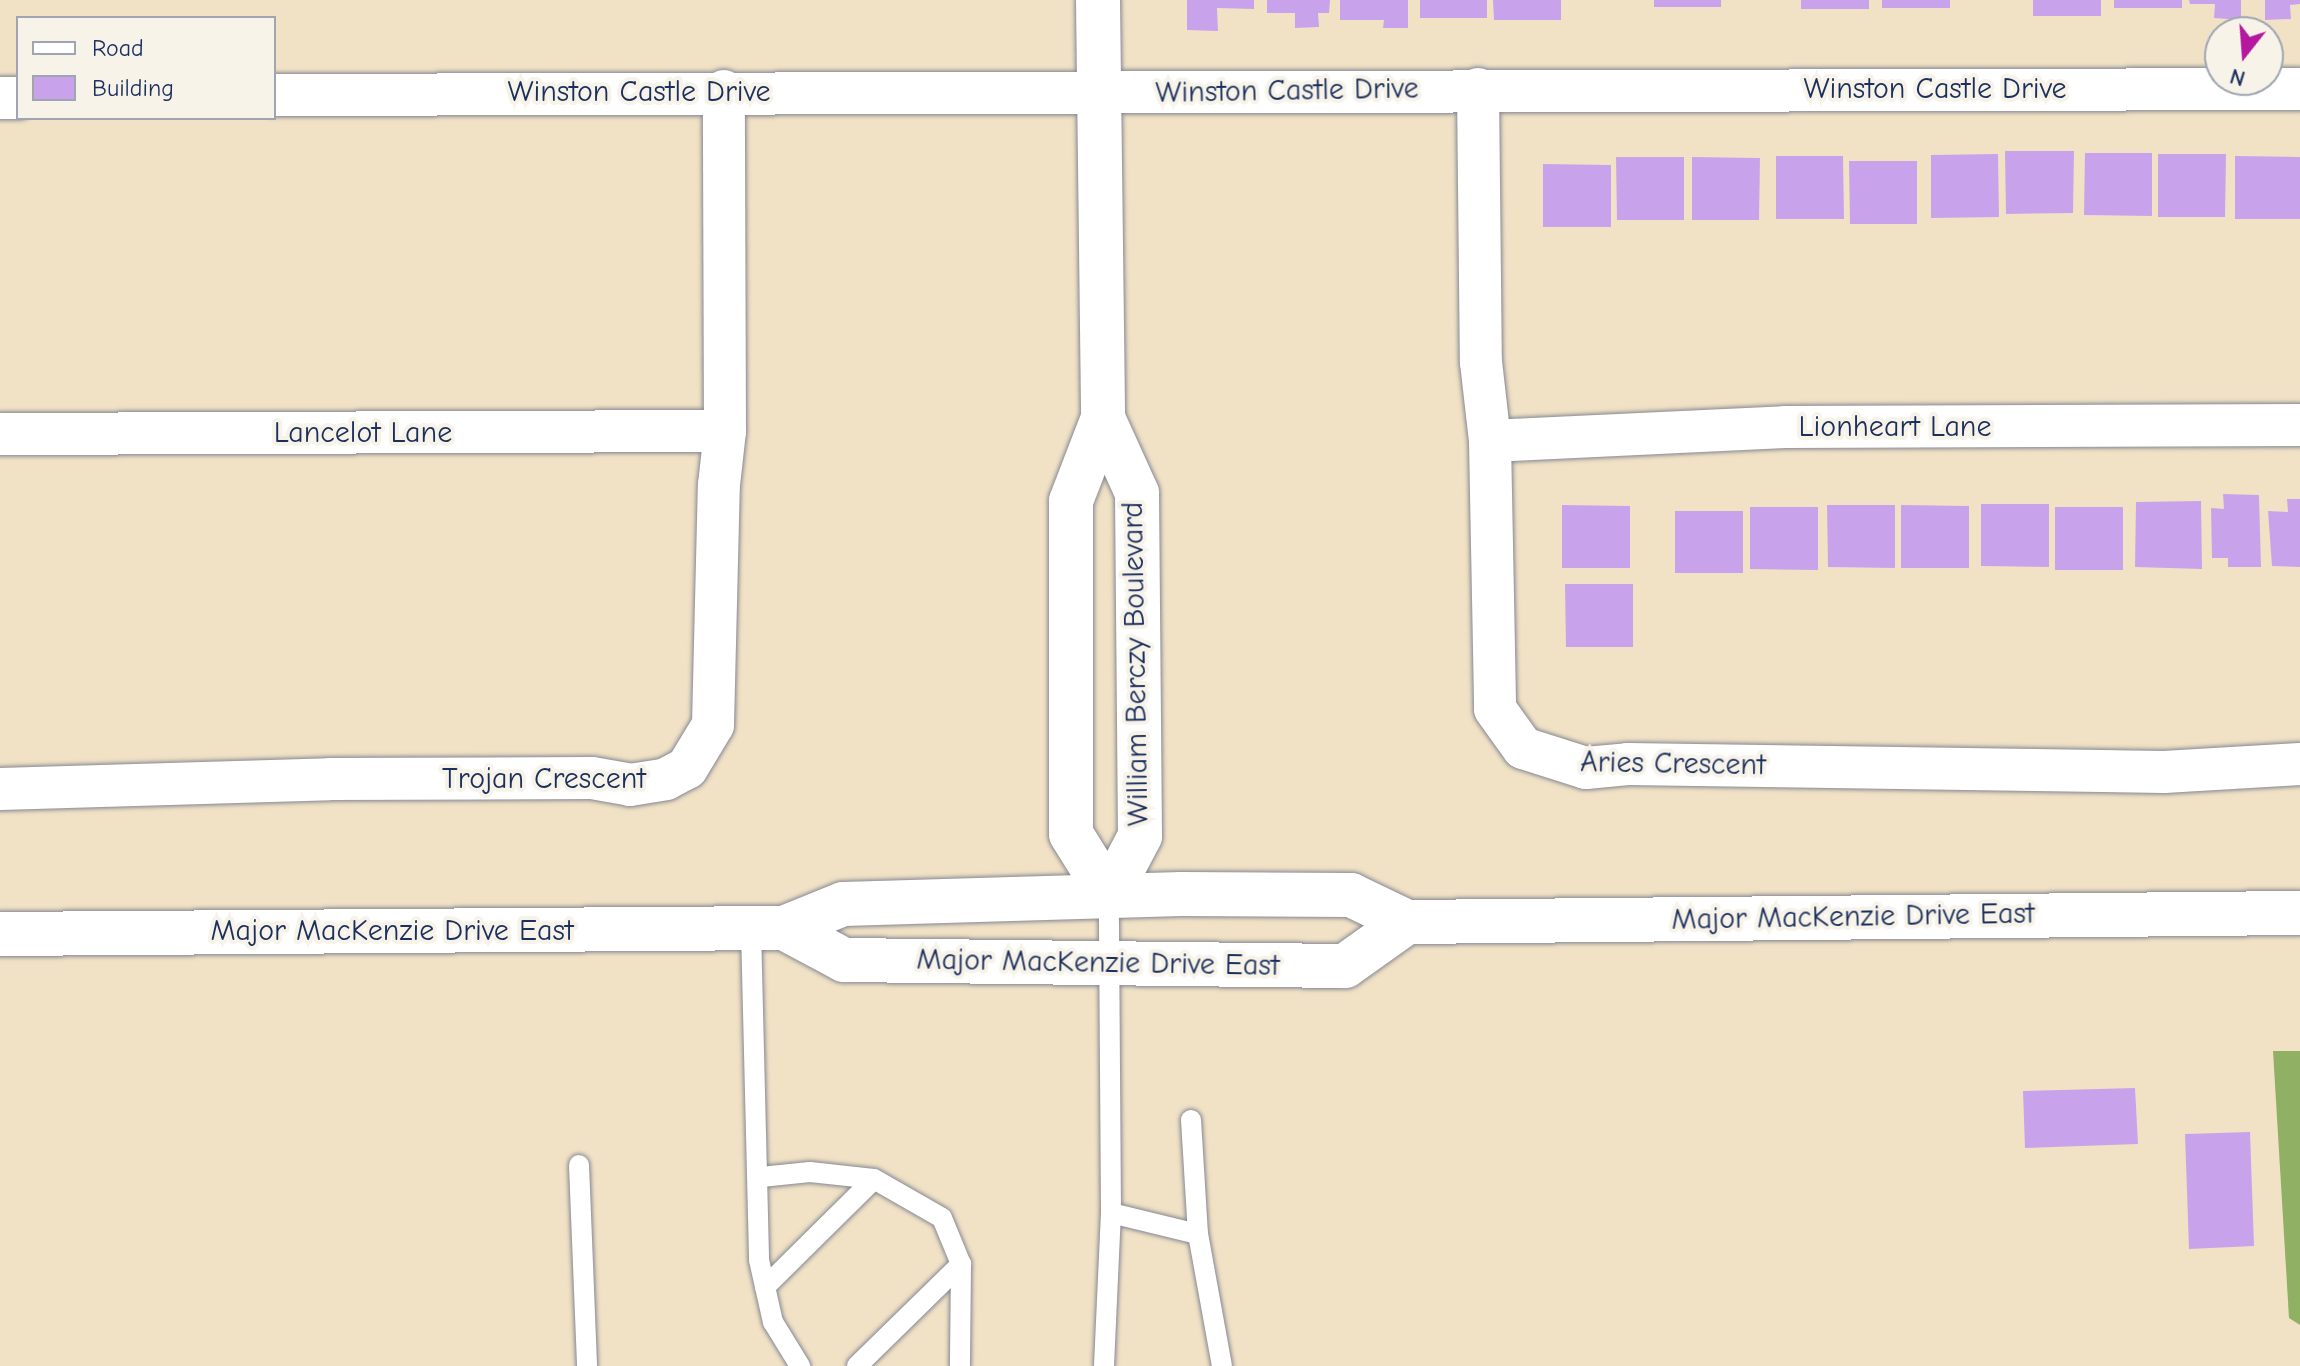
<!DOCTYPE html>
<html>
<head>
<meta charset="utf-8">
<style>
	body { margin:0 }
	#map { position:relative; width:2300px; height:1366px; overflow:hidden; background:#f1e2c6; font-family:"Comic Neue",sans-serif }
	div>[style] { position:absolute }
	.forest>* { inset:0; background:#90b064 }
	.building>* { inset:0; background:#c8a3ec }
	.roads { filter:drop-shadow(0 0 2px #868892) drop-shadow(0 0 2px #868892) }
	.service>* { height:20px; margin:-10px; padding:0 10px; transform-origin:10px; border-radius:10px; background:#fff }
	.minor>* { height:42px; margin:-21px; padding:0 21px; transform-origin:21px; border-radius:21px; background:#fff }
	.tertiary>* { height:44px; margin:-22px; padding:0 22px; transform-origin:22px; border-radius:22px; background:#fff }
	.primary>* { height:44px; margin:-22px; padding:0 22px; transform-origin:22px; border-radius:22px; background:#fff }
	span { translate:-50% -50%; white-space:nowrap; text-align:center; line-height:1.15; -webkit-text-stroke:8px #f7f3e8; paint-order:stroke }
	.street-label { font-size:30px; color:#1b2f5e }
	.legend { position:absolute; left:16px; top:16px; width:260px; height:104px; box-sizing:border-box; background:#f7f3e8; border:2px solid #9fa5b1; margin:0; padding:10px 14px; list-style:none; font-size:24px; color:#1b2f5e }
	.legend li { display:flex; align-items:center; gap:16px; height:40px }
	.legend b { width:40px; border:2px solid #9fa5b1 }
	.north { position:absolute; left:2204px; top:16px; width:80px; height:80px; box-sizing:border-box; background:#f7f3e8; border:2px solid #9fa5b1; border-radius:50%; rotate:197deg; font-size:22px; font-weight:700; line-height:32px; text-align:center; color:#1b2f5e }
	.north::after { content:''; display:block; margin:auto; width:28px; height:36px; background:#b5179e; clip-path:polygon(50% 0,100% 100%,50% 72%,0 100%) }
</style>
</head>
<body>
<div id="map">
	<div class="forest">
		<div style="clip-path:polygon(2273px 1051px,2300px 1051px,2300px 1325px,2289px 1318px)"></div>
	</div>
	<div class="building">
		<div style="clip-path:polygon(1187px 0,1254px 0,1254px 9px,1217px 8px,1218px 31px,1187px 30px)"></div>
		<div style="clip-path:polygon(1267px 0,1330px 0,1329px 13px,1318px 13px,1319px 27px,1295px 28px,1295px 13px,1267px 13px)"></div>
		<div style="clip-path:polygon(1340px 0,1408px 0,1408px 28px,1383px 28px,1384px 20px,1340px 20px)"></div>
		<div style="clip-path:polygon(1420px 0,1487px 0,1487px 18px,1420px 18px)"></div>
		<div style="clip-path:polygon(1493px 0,1561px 0,1561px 20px,1494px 20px)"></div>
		<div style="clip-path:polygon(1654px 0,1721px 0,1721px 7px,1654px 7px)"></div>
		<div style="clip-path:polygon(1801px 0,1869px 0,1869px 9px,1801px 9px)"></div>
		<div style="clip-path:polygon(1882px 0,1950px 0,1950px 8px,1882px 8px)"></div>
		<div style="clip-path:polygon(2033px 0,2101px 0,2101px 16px,2033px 16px)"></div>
		<div style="clip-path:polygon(2114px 0,2182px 0,2182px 8px,2114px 8px)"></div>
		<div style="clip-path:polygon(2189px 0,2241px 0,2241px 20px,2214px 18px,2215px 4px,2190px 4px)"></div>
		<div style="clip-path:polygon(2265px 0,2300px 0,2300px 4px,2290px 5px,2291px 19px,2265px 20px)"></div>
		<div style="clip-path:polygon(2005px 151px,2074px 151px,2073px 213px,2006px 214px)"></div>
		<div style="clip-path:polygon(2085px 153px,2152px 153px,2152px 216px,2084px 215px)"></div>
		<div style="clip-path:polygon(1998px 154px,1999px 217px,1931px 218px,1931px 155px)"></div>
		<div style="clip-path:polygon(2158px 154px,2226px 154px,2225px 217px,2158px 217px)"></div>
		<div style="clip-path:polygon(1776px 156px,1843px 156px,1844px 219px,1776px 219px)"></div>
		<div style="clip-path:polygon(2235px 156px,2300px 157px,2300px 219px,2235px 219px)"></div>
		<div style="clip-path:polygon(1616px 157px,1684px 157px,1684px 220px,1617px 220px)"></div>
		<div style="clip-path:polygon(1692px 157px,1760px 158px,1759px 220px,1692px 220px)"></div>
		<div style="clip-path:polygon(1849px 161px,1917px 161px,1917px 224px,1850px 224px)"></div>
		<div style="clip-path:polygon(1543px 164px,1611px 165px,1611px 227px,1543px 227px)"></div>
		<div style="clip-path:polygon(2223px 494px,2259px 495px,2261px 567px,2228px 567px,2228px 558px,2212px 558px,2211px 508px,2224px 509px)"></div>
		<div style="clip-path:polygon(2287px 499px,2300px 499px,2300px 567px,2272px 566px,2268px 511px,2288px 512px)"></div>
		<div style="clip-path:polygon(2201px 501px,2202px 569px,2135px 567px,2136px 502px)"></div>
		<div style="clip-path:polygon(1981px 504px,2049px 504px,2049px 567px,1981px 566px)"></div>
		<div style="clip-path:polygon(1562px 505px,1630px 506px,1630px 568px,1562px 568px)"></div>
		<div style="clip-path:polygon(1827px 505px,1895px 505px,1895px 568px,1828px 567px)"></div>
		<div style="clip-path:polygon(1901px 505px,1969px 506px,1969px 568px,1901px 568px)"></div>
		<div style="clip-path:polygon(1750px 507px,1818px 507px,1818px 570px,1750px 569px)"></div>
		<div style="clip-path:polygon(2055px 507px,2123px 507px,2123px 570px,2055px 570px)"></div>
		<div style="clip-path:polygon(1675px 511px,1743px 511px,1743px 573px,1675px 573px)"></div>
		<div style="clip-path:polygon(1565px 584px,1633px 584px,1633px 647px,1566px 647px)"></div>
		<div style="clip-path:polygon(2135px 1088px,2138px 1144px,2025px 1148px,2023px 1091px)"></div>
		<div style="clip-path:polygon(2250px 1132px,2254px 1246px,2189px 1249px,2185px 1134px)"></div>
	</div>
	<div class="roads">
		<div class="service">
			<div style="left:751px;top:929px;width:331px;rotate:88.6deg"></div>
			<div style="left:759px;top:1260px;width:64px;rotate:77.3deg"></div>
			<div style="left:773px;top:1322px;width:52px;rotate:58.5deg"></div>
			<div style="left:1191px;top:1120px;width:114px;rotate:86.5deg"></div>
			<div style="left:579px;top:1165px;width:201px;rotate:87.7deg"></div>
			<div style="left:761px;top:1177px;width:49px;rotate:-5.8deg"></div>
			<div style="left:810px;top:1172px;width:64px;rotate:6.2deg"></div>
			<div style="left:874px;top:1179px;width:78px;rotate:29.8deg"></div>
			<div style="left:942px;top:1218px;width:50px;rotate:67.6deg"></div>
			<div style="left:961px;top:1264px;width:102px;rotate:90.6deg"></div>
			<div style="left:1111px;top:1213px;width:89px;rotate:13.6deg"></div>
			<div style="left:1198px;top:1234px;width:134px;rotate:79.7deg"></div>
			<div style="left:765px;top:1287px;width:153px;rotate:-44.7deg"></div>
			<div style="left:857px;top:1366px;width:146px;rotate:-44.4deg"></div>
			<div style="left:1104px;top:1366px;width:153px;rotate:-87.4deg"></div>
			<div style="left:1111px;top:1213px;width:318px;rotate:-90.4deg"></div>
		</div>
		<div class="minor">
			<div style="left:1478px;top:89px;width:273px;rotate:89.4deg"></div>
			<div style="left:1481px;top:362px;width:80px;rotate:83.5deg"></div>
			<div style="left:1490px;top:441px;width:268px;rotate:88.9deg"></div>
			<div style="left:1495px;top:709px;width:48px;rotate:54.3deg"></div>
			<div style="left:1523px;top:748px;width:66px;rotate:17.6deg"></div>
			<div style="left:1586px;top:768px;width:42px;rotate:-5.4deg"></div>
			<div style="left:1628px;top:764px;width:536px;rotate:0.86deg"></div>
			<div style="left:2164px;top:772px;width:136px;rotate:-3.4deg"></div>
			<div style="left:274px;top:95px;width:2026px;rotate:-0.17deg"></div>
			<div style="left:0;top:98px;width:18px"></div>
			<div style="left:0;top:434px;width:725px;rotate:-0.24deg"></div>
			<div style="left:1490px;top:441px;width:295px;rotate:-2.7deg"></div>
			<div style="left:1785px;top:427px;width:515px;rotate:-0.22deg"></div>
			<div style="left:0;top:789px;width:330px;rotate:-1.7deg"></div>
			<div style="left:330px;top:779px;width:262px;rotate:-0.2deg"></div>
			<div style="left:592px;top:778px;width:39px;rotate:10deg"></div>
			<div style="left:630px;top:785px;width:36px;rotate:-9deg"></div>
			<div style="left:666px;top:779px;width:24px;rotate:-28deg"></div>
			<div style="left:687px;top:768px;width:50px;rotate:-58.8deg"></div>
			<div style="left:713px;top:725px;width:240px;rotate:-88.6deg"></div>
			<div style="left:719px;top:485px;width:54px;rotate:-83.7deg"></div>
			<div style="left:725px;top:431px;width:340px;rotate:-90.2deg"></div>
		</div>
		<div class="tertiary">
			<div style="left:1098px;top:0;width:418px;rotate:89.3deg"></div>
			<div style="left:1103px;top:418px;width:89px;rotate:111.1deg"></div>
			<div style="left:1071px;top:501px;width:333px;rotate:90deg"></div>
			<div style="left:1071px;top:834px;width:72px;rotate:58.1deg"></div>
			<div style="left:1109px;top:895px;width:67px;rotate:-62.3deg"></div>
			<div style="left:1140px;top:836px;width:343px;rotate:-90.5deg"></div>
			<div style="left:1137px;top:493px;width:82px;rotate:-114.4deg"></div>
		</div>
		<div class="primary">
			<div style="left:784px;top:928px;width:68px;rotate:28.1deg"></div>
			<div style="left:844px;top:960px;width:501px;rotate:0.69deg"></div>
			<div style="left:1345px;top:966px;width:76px;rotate:-35.4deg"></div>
			<div style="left:0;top:934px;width:784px;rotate:-0.44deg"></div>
			<div style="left:784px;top:928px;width:64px;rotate:-22.1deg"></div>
			<div style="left:843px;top:904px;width:338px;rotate:-1.7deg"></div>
			<div style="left:1181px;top:894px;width:170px;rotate:0.3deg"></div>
			<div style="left:1351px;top:895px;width:62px;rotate:25.7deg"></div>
			<div style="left:1407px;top:922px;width:893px;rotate:-0.58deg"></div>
		</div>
	</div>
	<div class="street-label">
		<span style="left:1935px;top:89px">Winston Castle Drive</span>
		<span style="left:1287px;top:91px;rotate:-1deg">Winston Castle Drive</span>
		<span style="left:639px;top:92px">Winston Castle Drive</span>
		<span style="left:1895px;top:427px">Lionheart Lane</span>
		<span style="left:363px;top:433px">Lancelot Lane</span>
		<span style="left:1136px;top:664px;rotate:-91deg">William Berczy Boulevard</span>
		<span style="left:1673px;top:764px;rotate:1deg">Aries Crescent</span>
		<span style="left:544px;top:779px">Trojan Crescent</span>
		<span style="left:1853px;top:917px;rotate:-1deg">Major MacKenzie Drive East</span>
		<span style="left:392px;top:931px">Major MacKenzie Drive East</span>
		<span style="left:1098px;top:963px;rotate:1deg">Major MacKenzie Drive East</span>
	</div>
	<ul class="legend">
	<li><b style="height:10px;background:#fff"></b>Road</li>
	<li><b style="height:22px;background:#c8a3ec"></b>Building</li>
	</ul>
	<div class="north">N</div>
</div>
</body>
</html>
